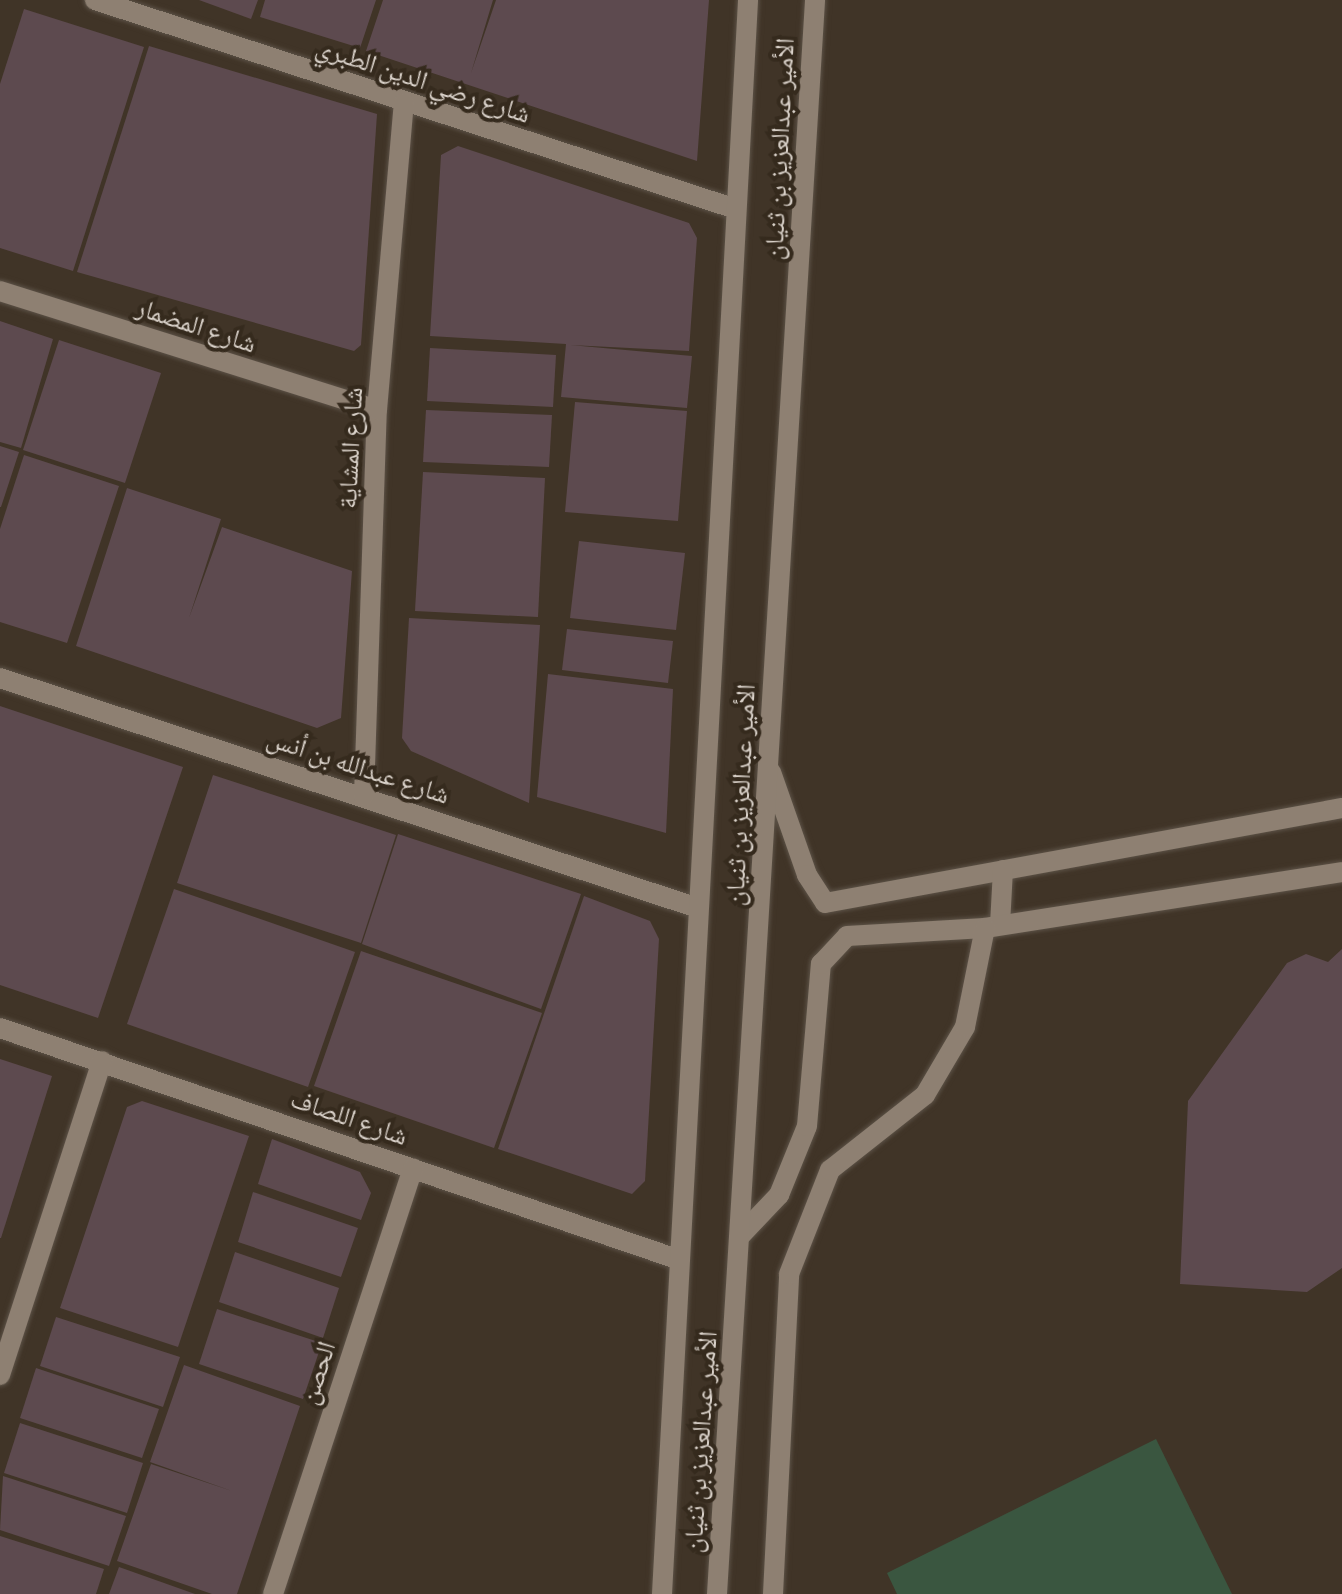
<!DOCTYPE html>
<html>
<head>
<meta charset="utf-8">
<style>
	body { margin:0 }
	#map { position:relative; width:1342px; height:1594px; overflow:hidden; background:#403427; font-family:"Source Sans 3","Noto Naskh Arabic",sans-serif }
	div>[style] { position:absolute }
	.green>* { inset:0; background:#3a5640 }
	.building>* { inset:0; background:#5d4a4f }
	.roads { filter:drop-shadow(0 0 2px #5c5247) drop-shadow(0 0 2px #5c5247) }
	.minor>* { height:20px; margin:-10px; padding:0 10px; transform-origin:10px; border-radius:10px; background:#8e8072 }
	span { translate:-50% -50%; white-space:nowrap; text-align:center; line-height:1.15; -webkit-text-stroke:8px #352a1d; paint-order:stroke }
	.street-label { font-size:26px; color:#d9d1c9 }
</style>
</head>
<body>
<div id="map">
	<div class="green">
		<div style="clip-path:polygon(1156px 1439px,1232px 1594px,897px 1594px,887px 1573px)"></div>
	</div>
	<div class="building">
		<div style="clip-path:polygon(199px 0,258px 0,251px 19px)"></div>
		<div style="clip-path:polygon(265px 0,376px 0,360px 48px,260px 17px)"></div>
		<div style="clip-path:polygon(383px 0,493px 0,471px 73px,496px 0,709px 0,697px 161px,366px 51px)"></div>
		<div style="clip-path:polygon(24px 9px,144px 47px,73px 271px,0 248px,0 84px)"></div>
		<div style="clip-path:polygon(149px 46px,377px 114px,361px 345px,354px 351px,77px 272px)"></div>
		<div style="clip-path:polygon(458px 146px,689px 223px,697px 238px,689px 351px,570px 345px,692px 356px,687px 408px,561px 397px,566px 344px,430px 336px,441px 155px)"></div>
		<div style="clip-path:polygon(0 321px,53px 339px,21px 448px,0 442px)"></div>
		<div style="clip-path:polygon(59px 340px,161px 373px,125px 483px,23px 450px)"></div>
		<div style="clip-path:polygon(430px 348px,556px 355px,553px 407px,427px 401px)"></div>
		<div style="clip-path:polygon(575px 402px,687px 411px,678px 521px,565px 512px)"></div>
		<div style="clip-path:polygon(426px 410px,552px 415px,549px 467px,423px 462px)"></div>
		<div style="clip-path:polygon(0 446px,19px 452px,1px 507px,0 507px)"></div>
		<div style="clip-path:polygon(24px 455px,119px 486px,67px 643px,0 622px,0 529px)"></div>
		<div style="clip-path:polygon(423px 472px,545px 478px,538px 617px,415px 611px)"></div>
		<div style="clip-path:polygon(127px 488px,221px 519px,189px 618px,222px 527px,352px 571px,341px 718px,317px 728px,76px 646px)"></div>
		<div style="clip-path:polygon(579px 541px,685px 553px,676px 630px,570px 618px)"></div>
		<div style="clip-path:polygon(409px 618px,540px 625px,529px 803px,411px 751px,402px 738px)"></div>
		<div style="clip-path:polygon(567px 629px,673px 641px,668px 683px,562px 670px)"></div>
		<div style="clip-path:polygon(548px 674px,673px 689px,666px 833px,537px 797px)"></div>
		<div style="clip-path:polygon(0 706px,183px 767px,98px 1018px,0 985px)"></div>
		<div style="clip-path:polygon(213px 775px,396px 835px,361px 943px,177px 883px)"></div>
		<div style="clip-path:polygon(398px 834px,581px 894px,541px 1009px,362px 944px)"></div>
		<div style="clip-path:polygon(174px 889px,355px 952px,308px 1087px,127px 1024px)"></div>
		<div style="clip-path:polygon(584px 896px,650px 921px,659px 939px,645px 1181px,632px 1194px,498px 1149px)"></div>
		<div style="clip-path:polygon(1342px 949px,1342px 1268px,1307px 1292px,1180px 1284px,1188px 1101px,1287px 963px,1306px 954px,1328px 962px)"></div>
		<div style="clip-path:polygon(361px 951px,542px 1013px,494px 1148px,314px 1086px)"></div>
		<div style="clip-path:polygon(0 1059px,52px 1076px,1px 1238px,0 1238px)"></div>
		<div style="clip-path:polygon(142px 1101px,249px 1136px,178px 1347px,60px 1308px,127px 1107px)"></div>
		<div style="clip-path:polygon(272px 1139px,360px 1172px,371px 1193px,361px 1220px,258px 1184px)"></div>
		<div style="clip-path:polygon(253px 1192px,358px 1228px,341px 1277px,238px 1242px)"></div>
		<div style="clip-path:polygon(235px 1252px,339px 1288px,323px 1338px,219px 1302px)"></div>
		<div style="clip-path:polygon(217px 1309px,322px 1343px,303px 1399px,199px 1364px)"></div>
		<div style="clip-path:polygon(56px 1317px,180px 1357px,163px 1407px,40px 1366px)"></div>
		<div style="clip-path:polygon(184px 1365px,300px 1406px,237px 1594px,212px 1594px,117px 1561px,151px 1464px,232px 1491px,150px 1462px)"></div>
		<div style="clip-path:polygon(36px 1368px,159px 1409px,142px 1458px,20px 1418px)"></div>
		<div style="clip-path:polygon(20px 1423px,143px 1463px,127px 1513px,4px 1473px)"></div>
		<div style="clip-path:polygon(3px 1476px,126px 1516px,109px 1566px,0 1530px)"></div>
		<div style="clip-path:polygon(0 1536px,104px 1569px,96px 1594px,0 1594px)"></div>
		<div style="clip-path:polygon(119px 1567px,195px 1594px,109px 1594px)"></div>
	</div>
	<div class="roads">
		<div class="minor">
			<div style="left:95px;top:0;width:674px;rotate:18.06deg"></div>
			<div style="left:0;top:291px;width:395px;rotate:17.5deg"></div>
			<div style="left:0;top:678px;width:735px;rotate:18.24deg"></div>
			<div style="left:771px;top:772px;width:109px;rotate:70.7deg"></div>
			<div style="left:807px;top:875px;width:33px;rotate:57deg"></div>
			<div style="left:825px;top:903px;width:526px;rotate:-10.41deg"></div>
			<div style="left:364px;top:796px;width:386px;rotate:-88.1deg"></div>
			<div style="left:377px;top:410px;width:308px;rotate:-85deg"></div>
			<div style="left:1000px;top:925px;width:55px;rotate:-86.9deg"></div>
			<div style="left:0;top:1028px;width:718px;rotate:18.84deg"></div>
			<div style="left:740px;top:1236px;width:57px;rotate:-46.4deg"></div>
			<div style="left:779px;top:1195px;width:74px;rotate:-67.9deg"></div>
			<div style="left:807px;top:1126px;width:163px;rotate:-85.1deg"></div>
			<div style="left:821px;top:964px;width:38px;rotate:-47deg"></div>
			<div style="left:847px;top:936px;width:138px;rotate:-3.3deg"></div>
			<div style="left:985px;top:928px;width:361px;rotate:-8.9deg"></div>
			<div style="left:0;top:1375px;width:330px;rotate:-72deg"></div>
			<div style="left:273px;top:1594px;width:448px;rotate:-71.8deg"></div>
			<div style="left:662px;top:1594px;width:1596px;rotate:-86.91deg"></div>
			<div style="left:717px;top:1594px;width:1597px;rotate:-86.48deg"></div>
			<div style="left:773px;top:1594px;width:320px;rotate:-87.1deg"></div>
			<div style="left:789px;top:1274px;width:112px;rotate:-68.5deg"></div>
			<div style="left:830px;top:1170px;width:121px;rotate:-38.3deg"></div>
			<div style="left:925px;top:1095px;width:79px;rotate:-59.5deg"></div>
			<div style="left:965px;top:1027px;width:101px;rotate:-78.6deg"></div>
		</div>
	</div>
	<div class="street-label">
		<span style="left:423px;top:81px;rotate:18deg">شارع رضي الدين الطبري</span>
		<span style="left:780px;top:149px;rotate:-87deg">الأمير عبدالعزيز بن ثنيان</span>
		<span style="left:196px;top:326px;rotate:18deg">شارع المضمار</span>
		<span style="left:351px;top:448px;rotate:-87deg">شارع المشاية</span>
		<span style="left:358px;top:767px;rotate:18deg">شارع عبدالله بن أنس</span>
		<span style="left:741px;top:795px;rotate:-87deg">الأمير عبدالعزيز بن ثنيان</span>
		<span style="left:349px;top:1118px;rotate:19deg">شارع اللصاف</span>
		<span style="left:318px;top:1373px;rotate:-72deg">الحصن</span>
		<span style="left:701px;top:1442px;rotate:-86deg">الأمير عبدالعزيز بن ثنيان</span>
	</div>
</div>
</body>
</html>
